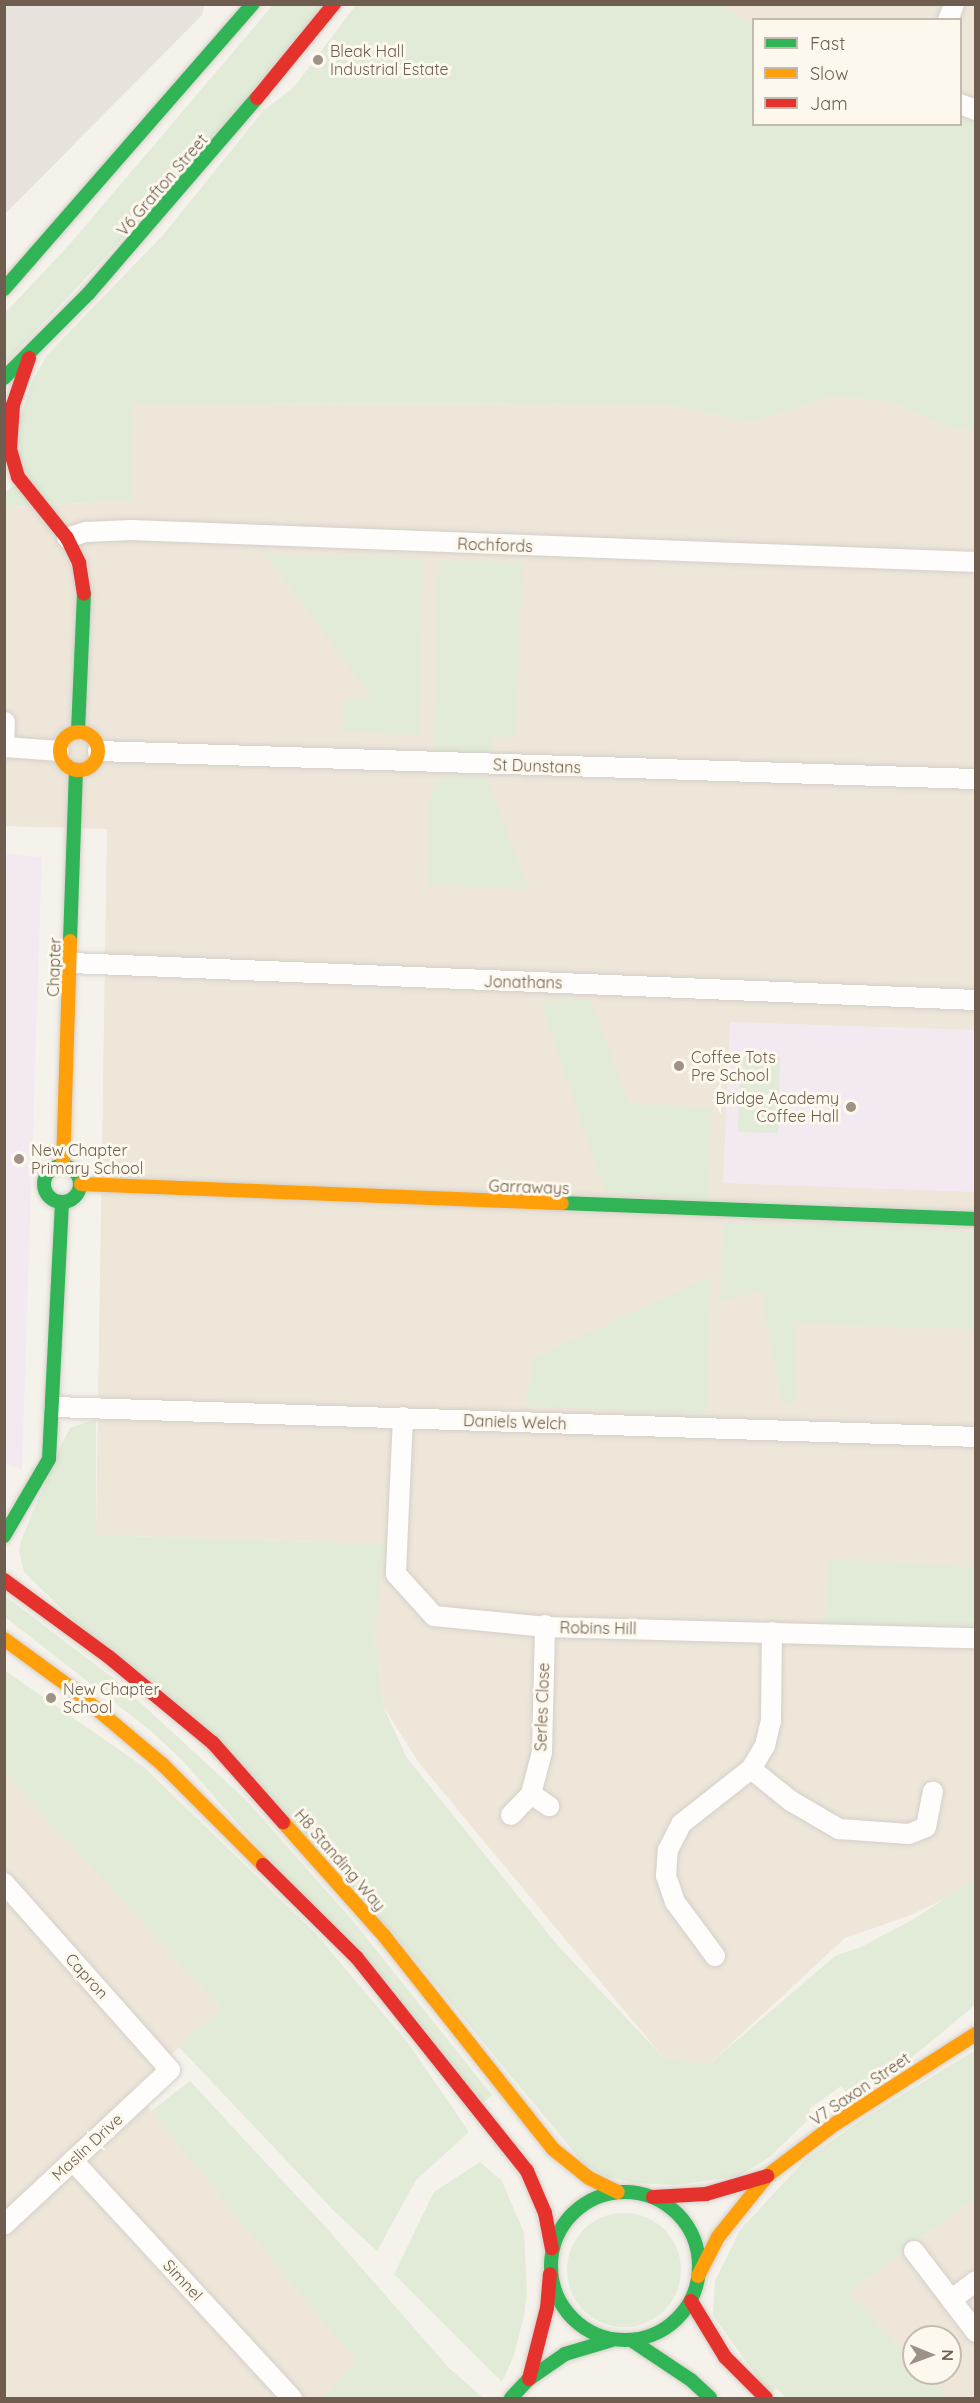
<!DOCTYPE html>
<html>
<head>
<meta charset="utf-8">
<style>
	body { margin:0 }
	#map { position:relative; width:980px; height:2403px; overflow:hidden; background:#f5f2eb; font-family:Quicksand,sans-serif }
	div>[style] { position:absolute }
	.residential>* { inset:0; background:#ede6d9 }
	.industrial>* { inset:0; background:#e7e3dc }
	.education>* { inset:0; background:#f3eaf1 }
	.green>* { inset:0; background:#e1ebd7 }
	.round { border-radius:50% }
	.roads { filter:drop-shadow(0 0 2px #d4cfc9) drop-shadow(0 0 2px #d4cfc9) }
	.street>* { height:20px; margin:-10px; padding:0 10px; transform-origin:10px; border-radius:10px; background:#fefdfc }
	.fast>* { height:14px; margin:-7px; padding:0 7px; transform-origin:7px; border-radius:7px; background:#30b455 }
	.fast>.ring { margin:-7px; padding:0; box-sizing:content-box; background:none; border:14px solid #30b455; border-radius:50% }
	.slow>* { height:14px; margin:-7px; padding:0 7px; transform-origin:7px; border-radius:7px; background:#ff9f0a }
	.slow>.ring { margin:-7px; padding:0; box-sizing:content-box; background:none; border:14px solid #ff9f0a; border-radius:50% }
	.jam>* { height:14px; margin:-7px; padding:0 7px; transform-origin:7px; border-radius:7px; background:#e5322d }
	.dots>* { width:16px; height:16px; translate:-50% -50%; box-sizing:border-box; border:3px solid #fcf8ed; border-radius:50% }
	span { translate:-50% -50%; white-space:nowrap; text-align:center; line-height:1.15; -webkit-text-stroke:6px #fcf8ed; paint-order:stroke }
	.poi-label { font-size:16px; color:#6f5e4f }
	.left { translate:0 -50%; text-align:left }
	.right { translate:-100% -50%; text-align:right }
	.street-label { font-size:16px; color:#6f5e4f }
	.frame { position:absolute; inset:0; border:6px solid #6f5e4f; pointer-events:none }
	.legend { position:absolute; left:752px; top:18px; width:210px; height:108px; box-sizing:border-box; background:#fcf8ed; border:2px solid #c4baae; margin:0; padding:8px 10px; list-style:none; font-size:18px; color:#6f5e4f }
	.legend li { display:flex; align-items:center; gap:12px; height:30px }
	.legend b { width:30px; border:2px solid #c4baae }
	.north { position:absolute; left:902px; top:2325px; width:60px; height:60px; box-sizing:border-box; background:#fcf8ed; border:2px solid #c4baae; border-radius:50%; rotate:91deg; font-size:16px; font-weight:700; line-height:24px; text-align:center; color:#6f5e4f }
	.north::after { content:''; display:block; margin:auto; width:21px; height:27px; background:#9e9286; clip-path:polygon(50% 0,100% 100%,50% 72%,0 100%) }
</style>
</head>
<body>
<div id="map">
	<div class="residential">
		<div style="clip-path:polygon(689px 5px,975px 5px,975px 123px,961px 117px,960px 20px,754px 20px,753px 30px)"></div>
		<div style="clip-path:polygon(832px 396px,888px 401px,952px 428px,975px 429px,975px 1884px,911px 1915px,845px 1938px,708px 2065px,663px 2057px,419px 1763px,383px 1706px,375px 1638px,384px 1544px,96px 1535px,107px 829px,5px 826px,5px 507px,131px 501px,132px 404px,662px 403px,753px 422px)"></div>
		<div style="clip-path:polygon(6px 1771px,223px 2010px,133px 2088px,357px 2361px,323px 2398px,5px 2398px)"></div>
		<div style="clip-path:polygon(975px 2197px,975px 2398px,949px 2398px,924px 2373px,950px 2373px,950px 2337px,914px 2337px,914px 2362px,848px 2292px)"></div>
	</div>
	<div class="industrial">
		<div style="clip-path:polygon(5px 4px,204px 5px,202px 15px,5px 214px)"></div>
	</div>
	<div class="education">
		<div style="clip-path:polygon(5px 854px,42px 857px,22px 1470px,4px 1462px)"></div>
		<div style="clip-path:polygon(730px 1022px,975px 1030px,975px 1192px,723px 1183px)"></div>
	</div>
	<div class="green">
		<div style="clip-path:polygon(273px 5px,325px 5px,182px 175px,5px 364px,5px 313px,70px 244px)"></div>
		<div style="clip-path:polygon(356px 5px,722px 5px,753px 26px,754px 124px,960px 124px,961px 117px,975px 123px,975px 429px,952px 428px,888px 401px,832px 396px,753px 422px,662px 403px,133px 404px,131px 501px,5px 507px,4px 493px,25px 478px,14px 437px,32px 382px,47px 355px,164px 234px,263px 111px,294px 87px)"></div>
		<div style="clip-path:polygon(266px 554px,423px 559px,420px 735px,343px 731px,345px 699px,372px 698px)"></div>
		<div style="clip-path:polygon(439px 560px,522px 563px,516px 737px,491px 736px,491px 758px,440px 755px,433px 746px)"></div>
		<div style="clip-path:polygon(445px 777px,487px 778px,528px 889px,428px 885px,431px 789px)"></div>
		<div style="clip-path:polygon(590px 999px,629px 1104px,711px 1108px,709px 1201px,605px 1191px,541px 1002px)"></div>
		<div style="clip-path:polygon(741px 1055px,780px 1057px,778px 1133px,738px 1132px)"></div>
		<div style="clip-path:polygon(723px 1223px,975px 1232px,975px 1329px,795px 1323px,797px 1403px,782px 1403px,761px 1290px,720px 1302px)"></div>
		<div style="clip-path:polygon(711px 1276px,706px 1414px,525px 1406px,535px 1358px)"></div>
		<div style="clip-path:polygon(96px 1419px,96px 1535px,384px 1544px,375px 1638px,383px 1706px,407px 1758px,559px 1947px,663px 2057px,708px 2065px,835px 1956px,861px 1947px,912px 1920px,975px 1879px,975px 2005px,893px 2073px,846px 2093px,841px 2086px,809px 2109px,812px 2116px,771px 2156px,739px 2176px,676px 2185px,635px 2183px,608px 2177px,585px 2165px,392px 1932px,24px 1572px,19px 1551px,22px 1538px,62px 1443px,70px 1428px)"></div>
		<div style="clip-path:polygon(827px 1559px,975px 1567px,975px 1626px,826px 1624px)"></div>
		<div style="clip-path:polygon(4px 1595px,118px 1682px,245px 1799px,353px 1921px,492px 2095px,483px 2103px,183px 1761px,151px 1731px,5px 1617px)"></div>
		<div style="clip-path:polygon(4px 1670px,144px 1767px,317px 1935px,408px 2043px,469px 2132px,416px 2180px,377px 2251px,335px 2212px,178px 2046px,223px 2010px,5px 1773px)"></div>
		<div style="clip-path:polygon(974px 2051px,975px 2197px,848px 2292px,914px 2362px,914px 2373px,924px 2373px,949px 2398px,786px 2398px,776px 2388px,770px 2395px,713px 2315px,715px 2281px,740px 2230px,805px 2160px,863px 2119px)"></div>
		<div style="clip-path:polygon(190px 2081px,331px 2233px,449px 2368px,483px 2398px,323px 2398px,356px 2361px,151px 2111px)"></div>
		<div style="clip-path:polygon(480px 2162px,502px 2181px,524px 2233px,527px 2293px,524px 2316px,513px 2358px,502px 2382px,394px 2274px,434px 2192px)"></div>
		<div class="round" style="left:567px;top:2213px;width:114px;height:114px"></div>
	</div>
	<div class="roads">
		<div class="street">
			<div style="left:948px;top:20px;width:17px;rotate:-69deg"></div>
			<div style="left:960px;top:104px;width:17px;rotate:21deg"></div>
			<div style="left:67px;top:538px;width:20px;rotate:-18deg"></div>
			<div style="left:86px;top:532px;width:45px;rotate:-2.5deg"></div>
			<div style="left:131px;top:530px;width:846px;rotate:2.17deg"></div>
			<div style="left:5px;top:747px;width:54px;rotate:4.2deg"></div>
			<div style="left:4px;top:748px;width:26px;rotate:-88deg"></div>
			<div style="left:98px;top:751px;width:878px;rotate:1.83deg"></div>
			<div style="left:71px;top:963px;width:906px;rotate:2.34deg"></div>
			<div style="left:54px;top:1407px;width:922px;rotate:1.86deg"></div>
			<div style="left:403px;top:1417px;width:157px;rotate:92.6deg"></div>
			<div style="left:396px;top:1574px;width:57px;rotate:47.9deg"></div>
			<div style="left:434px;top:1616px;width:113px;rotate:5.6deg"></div>
			<div style="left:546px;top:1627px;width:430px;rotate:1.5deg"></div>
			<div style="left:751px;top:1769px;width:51px;rotate:38.7deg"></div>
			<div style="left:791px;top:1801px;width:56px;rotate:30.3deg"></div>
			<div style="left:839px;top:1829px;width:70px;rotate:4.1deg"></div>
			<div style="left:909px;top:1834px;width:18px;rotate:-22deg"></div>
			<div style="left:926px;top:1827px;width:36px;rotate:-79deg"></div>
			<div style="left:531px;top:1794px;width:22px;rotate:34deg"></div>
			<div style="left:511px;top:1815px;width:29px;rotate:-46deg"></div>
			<div style="left:531px;top:1794px;width:43px;rotate:-75.3deg"></div>
			<div style="left:542px;top:1752px;width:127px;rotate:-88.6deg"></div>
			<div style="left:4px;top:1883px;width:250px;rotate:48.4deg"></div>
			<div style="left:170px;top:2070px;width:227px;rotate:137deg"></div>
			<div style="left:715px;top:1956px;width:67px;rotate:-126.5deg"></div>
			<div style="left:675px;top:1902px;width:28px;rotate:-109deg"></div>
			<div style="left:666px;top:1876px;width:26px;rotate:-86deg"></div>
			<div style="left:668px;top:1850px;width:29px;rotate:-63deg"></div>
			<div style="left:681px;top:1824px;width:89px;rotate:-38.2deg"></div>
			<div style="left:751px;top:1769px;width:27px;rotate:-59deg"></div>
			<div style="left:765px;top:1746px;width:26px;rotate:-77deg"></div>
			<div style="left:771px;top:1721px;width:89px;rotate:-89.4deg"></div>
			<div style="left:73px;top:2161px;width:323px;rotate:47.3deg"></div>
			<div style="left:914px;top:2251px;width:102px;rotate:52.6deg"></div>
			<div style="left:951px;top:2300px;width:31px;rotate:-37deg"></div>
		</div>
		<div class="fast">
			<div style="left:4px;top:289px;width:378px;rotate:-48.9deg"></div>
			<div style="left:4px;top:378px;width:120px;rotate:-45deg"></div>
			<div style="left:89px;top:293px;width:257px;rotate:-49.3deg"></div>
			<div style="left:78px;top:731px;width:137px;rotate:-87.5deg"></div>
			<div style="left:70px;top:941px;width:171px;rotate:-88deg"></div>
			<div class="ring" style="left:44px;top:1166px;width:22px;height:22px"></div>
			<div style="left:562px;top:1203px;width:414px;rotate:2.2deg"></div>
			<div style="left:4px;top:1536px;width:89px;rotate:-59.7deg"></div>
			<div style="left:49px;top:1459px;width:256px;rotate:-87.1deg"></div>
			<div class="ring" style="left:551px;top:2192px;width:134px;height:134px"></div>
			<div style="left:631px;top:2340px;width:72px;rotate:33.7deg"></div>
			<div style="left:691px;top:2380px;width:26px;rotate:43deg"></div>
			<div style="left:511px;top:2398px;width:26px;rotate:-47deg"></div>
			<div style="left:529px;top:2379px;width:44px;rotate:-34.8deg"></div>
			<div style="left:565px;top:2354px;width:49px;rotate:-16.6deg"></div>
		</div>
		<div class="slow">
			<div class="ring" style="left:60px;top:732px;width:24px;height:24px"></div>
			<div style="left:63px;top:1166px;width:225px;rotate:-88.2deg"></div>
			<div style="left:81px;top:1184px;width:481px;rotate:2.3deg"></div>
			<div style="left:4px;top:1639px;width:87px;rotate:36.1deg"></div>
			<div style="left:74px;top:1690px;width:116px;rotate:40.1deg"></div>
			<div style="left:163px;top:1765px;width:141px;rotate:45deg"></div>
			<div style="left:283px;top:1822px;width:154px;rotate:48.4deg"></div>
			<div style="left:385px;top:1937px;width:270px;rotate:51.6deg"></div>
			<div style="left:553px;top:2149px;width:46px;rotate:38.9deg"></div>
			<div style="left:589px;top:2178px;width:32px;rotate:26deg"></div>
			<div style="left:698px;top:2276px;width:44px;rotate:-62.9deg"></div>
			<div style="left:718px;top:2237px;width:78px;rotate:-51.2deg"></div>
			<div style="left:767px;top:2176px;width:86px;rotate:-37.4deg"></div>
			<div style="left:835px;top:2124px;width:167px;rotate:-32.6deg"></div>
		</div>
		<div class="jam">
			<div style="left:257px;top:98px;width:122px;rotate:-50.7deg"></div>
			<div style="left:29px;top:358px;width:50px;rotate:108.8deg"></div>
			<div style="left:13px;top:405px;width:44px;rotate:93.9deg"></div>
			<div style="left:10px;top:449px;width:29px;rotate:74deg"></div>
			<div style="left:18px;top:477px;width:78px;rotate:51.2deg"></div>
			<div style="left:67px;top:538px;width:28px;rotate:64deg"></div>
			<div style="left:79px;top:563px;width:31px;rotate:81deg"></div>
			<div style="left:4px;top:1580px;width:130px;rotate:36.3deg"></div>
			<div style="left:109px;top:1657px;width:135px;rotate:39.6deg"></div>
			<div style="left:213px;top:1743px;width:106px;rotate:48.5deg"></div>
			<div style="left:263px;top:1865px;width:132px;rotate:44.7deg"></div>
			<div style="left:357px;top:1958px;width:273px;rotate:51.4deg"></div>
			<div style="left:527px;top:2171px;width:46px;rotate:66.8deg"></div>
			<div style="left:545px;top:2213px;width:36px;rotate:79deg"></div>
			<div style="left:653px;top:2197px;width:53px;rotate:-3.2deg"></div>
			<div style="left:706px;top:2194px;width:64px;rotate:-16.4deg"></div>
			<div style="left:691px;top:2301px;width:66px;rotate:58.7deg"></div>
			<div style="left:725px;top:2357px;width:58px;rotate:45deg"></div>
			<div style="left:529px;top:2379px;width:73px;rotate:-75.8deg"></div>
			<div style="left:547px;top:2308px;width:34px;rotate:-85deg"></div>
		</div>
	</div>
	<div class="dots">
		<div style="left:318px;top:60px;background:#9e9286"></div>
		<div style="left:679px;top:1066px;background:#9e9286"></div>
		<div style="left:851px;top:1107px;background:#9e9286"></div>
		<div style="left:19px;top:1159px;background:#9e9286"></div>
		<div style="left:51px;top:1698px;background:#9e9286"></div>
	</div>
	<div class="poi-label">
		<span class="left" style="left:330px;top:60px">Bleak Hall<br>Industrial Estate</span>
		<span class="left" style="left:691px;top:1066px">Coffee Tots<br>Pre School</span>
		<span class="right" style="left:839px;top:1107px">Bridge Academy<br>Coffee Hall</span>
		<span class="left" style="left:31px;top:1159px">New Chapter<br>Primary School</span>
		<span class="left" style="left:63px;top:1698px">New Chapter<br>School</span>
	</div>
	<div class="street-label">
		<span style="left:162px;top:185px;rotate:-49deg">V6 Grafton Street</span>
		<span style="left:495px;top:545px;rotate:2deg">Rochfords</span>
		<span style="left:537px;top:766px;rotate:2deg">St Dunstans</span>
		<span style="left:54px;top:967px;rotate:-88deg">Chapter</span>
		<span style="left:523px;top:982px;rotate:1deg">Jonathans</span>
		<span style="left:529px;top:1187px;rotate:2deg">Garraways</span>
		<span style="left:515px;top:1422px;rotate:2deg">Daniels Welch</span>
		<span style="left:598px;top:1628px;rotate:1deg">Robins Hill</span>
		<span style="left:542px;top:1707px;rotate:-88deg">Serles Close</span>
		<span style="left:340px;top:1860px;rotate:49deg">H8 Standing Way</span>
		<span style="left:87px;top:1976px;rotate:48deg">Capron</span>
		<span style="left:860px;top:2089px;rotate:-34deg">V7 Saxon Street</span>
		<span style="left:87px;top:2147px;rotate:-43deg">Maslin Drive</span>
		<span style="left:183px;top:2280px;rotate:47deg">Simnel</span>
	</div>
	<div class="frame"></div>
	<ul class="legend">
	<li><b style="height:8px;background:#30b455"></b>Fast</li>
	<li><b style="height:8px;background:#ff9f0a"></b>Slow</li>
	<li><b style="height:8px;background:#e5322d"></b>Jam</li>
	</ul>
	<div class="north">N</div>
</div>
</body>
</html>
